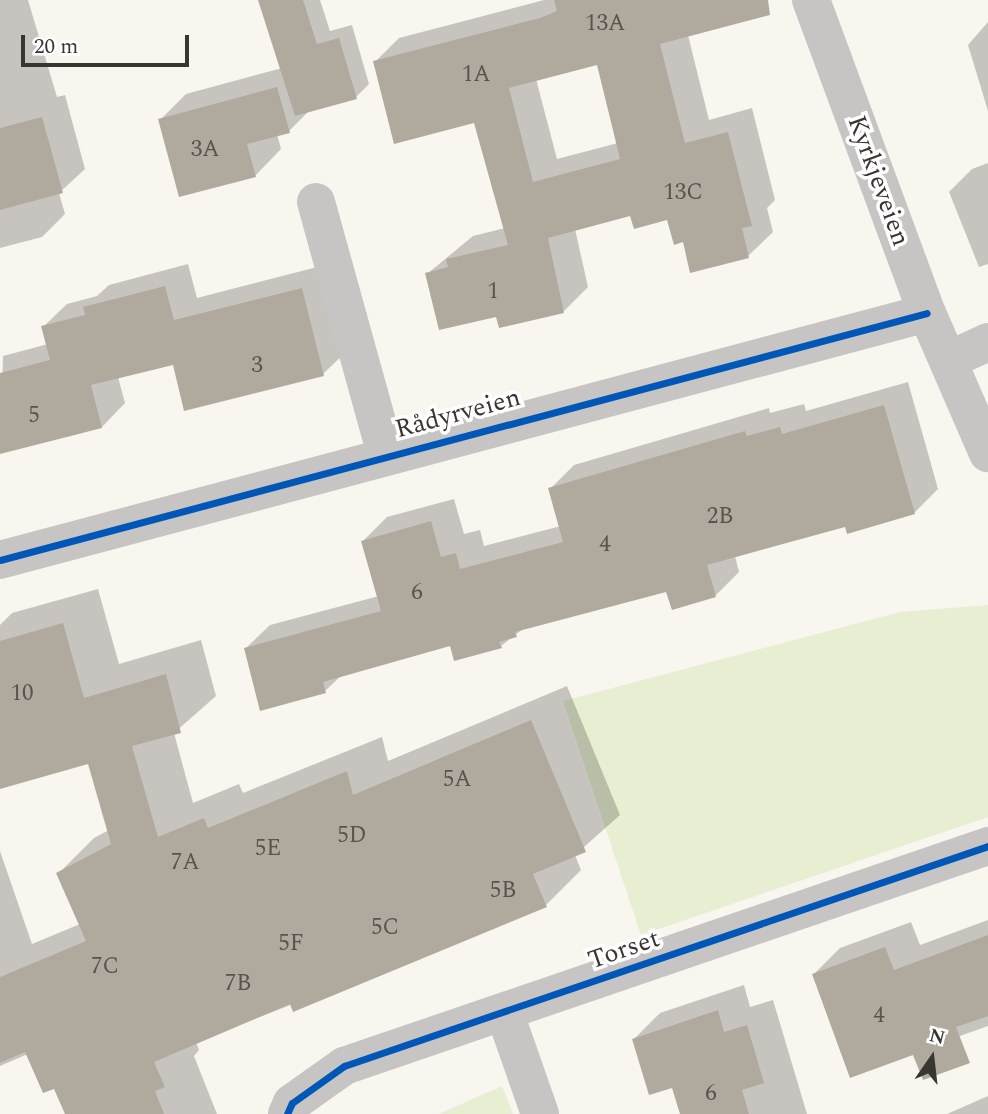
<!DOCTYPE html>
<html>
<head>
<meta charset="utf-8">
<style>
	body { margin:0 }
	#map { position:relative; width:988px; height:1114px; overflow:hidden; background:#f9f6f0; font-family:Spectral,serif }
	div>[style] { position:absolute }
	.green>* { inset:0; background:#e8eed1 }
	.shadow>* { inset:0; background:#0003 }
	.building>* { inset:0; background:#b0aa9e }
	.minor>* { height:38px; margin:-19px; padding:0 19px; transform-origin:19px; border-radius:19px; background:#c6c5c3 }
	.tertiary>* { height:38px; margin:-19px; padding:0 19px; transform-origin:19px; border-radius:19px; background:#c6c5c3 }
	.cycleway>* { height:7px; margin:-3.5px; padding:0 3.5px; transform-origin:3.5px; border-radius:3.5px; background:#0057b8 }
	span { translate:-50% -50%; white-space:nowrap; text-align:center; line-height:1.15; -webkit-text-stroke:7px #fff; paint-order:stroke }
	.number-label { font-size:23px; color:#57534d }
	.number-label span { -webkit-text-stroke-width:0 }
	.street-label { font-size:26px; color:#393632 }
	.north { position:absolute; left:897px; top:1023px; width:70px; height:70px; -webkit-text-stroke:5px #fff; paint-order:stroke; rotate:14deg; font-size:19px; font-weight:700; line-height:28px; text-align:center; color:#393632 }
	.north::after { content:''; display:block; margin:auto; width:24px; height:32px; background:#393632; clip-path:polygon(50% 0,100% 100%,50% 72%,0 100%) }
	.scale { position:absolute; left:21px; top:35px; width:168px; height:32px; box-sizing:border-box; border:4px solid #393632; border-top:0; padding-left:9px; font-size:21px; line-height:24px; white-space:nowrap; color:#393632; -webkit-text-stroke:5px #fff; paint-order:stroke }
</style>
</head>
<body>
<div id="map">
	<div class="green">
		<div style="clip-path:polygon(988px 605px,988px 817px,641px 935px,563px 701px,900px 612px)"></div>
		<div style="clip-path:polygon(502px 1086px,513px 1114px,439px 1114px)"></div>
	</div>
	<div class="shadow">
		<div style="clip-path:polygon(0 0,28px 0,57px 97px,65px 95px,85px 169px,59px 193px,65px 214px,42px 237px,0 248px)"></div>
		<div style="clip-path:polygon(260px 0,320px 0,330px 31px,352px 25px,369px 84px,356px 97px,310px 110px,289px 131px,277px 134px,281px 149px,255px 176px,160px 120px,186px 94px,282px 68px)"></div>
		<div style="clip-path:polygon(evenodd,544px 0,737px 0,688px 35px,709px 120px,752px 108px,775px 200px,767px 208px,773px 232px,748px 256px,684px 240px,669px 218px,632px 214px,575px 229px,588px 287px,564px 311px,498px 315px,427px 274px,473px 236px,505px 228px,475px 121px,375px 62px,399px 38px,544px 0,599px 62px,618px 143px,557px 159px,536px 79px,599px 62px)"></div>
		<div style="clip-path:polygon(988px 22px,988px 111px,968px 45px)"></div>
		<div style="clip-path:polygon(988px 163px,988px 264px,979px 267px,949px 192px,972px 169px)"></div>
		<div style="clip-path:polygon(188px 264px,197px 298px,325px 265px,347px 351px,323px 374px,174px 363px,118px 377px,125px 403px,102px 427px,0 449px,3px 356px,48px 344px,43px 327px,67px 304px,97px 296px,109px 285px)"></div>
		<div style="clip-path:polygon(908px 382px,938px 489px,914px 513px,846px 525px,735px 556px,739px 572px,716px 595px,673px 608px,667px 590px,523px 629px,501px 646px,451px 644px,342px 675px,325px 691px,246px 648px,270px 625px,379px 596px,363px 541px,387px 517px,454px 499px,464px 534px,480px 530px,484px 546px,561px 526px,550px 489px,574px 465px,769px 408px,770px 413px,804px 404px,806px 411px)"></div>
		<div style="clip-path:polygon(98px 589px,119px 664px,201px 640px,216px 696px,174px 733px,193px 803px,239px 784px,243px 793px,382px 737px,388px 761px,567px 686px,620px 815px,575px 855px,581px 870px,546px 905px,196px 1042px,199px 1050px,194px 1056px,217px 1114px,67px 1114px,55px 1086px,28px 1054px,0 1066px,0 851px,32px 944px,80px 924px,59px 873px,94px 838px,109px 830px,89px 762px,0 788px,0 625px,12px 613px)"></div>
		<div style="clip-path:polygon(988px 920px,988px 1026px,851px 1075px,814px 974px,840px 948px,911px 922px,920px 945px)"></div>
		<div style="clip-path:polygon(744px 985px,750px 1007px,773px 1000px,807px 1114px,681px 1114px,673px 1086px,634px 1039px,660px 1013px)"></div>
		<div style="clip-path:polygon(988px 1096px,988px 1114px,947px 1114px)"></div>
	</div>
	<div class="building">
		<div style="clip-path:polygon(258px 0,303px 0,317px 44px,339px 38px,357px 99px,295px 116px)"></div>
		<div style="clip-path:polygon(evenodd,554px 0,768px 0,770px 15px,660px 44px,685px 143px,728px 132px,752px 226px,742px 228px,749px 258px,690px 273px,683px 242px,674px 245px,667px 220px,634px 229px,630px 216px,548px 238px,564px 313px,499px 328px,496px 317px,439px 330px,425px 273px,448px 267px,446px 259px,508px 245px,474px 123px,394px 144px,373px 61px,540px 18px,557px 11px,554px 0,597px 65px,620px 159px,533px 182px,509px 88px,597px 65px)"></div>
		<div style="clip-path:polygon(277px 87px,290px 133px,247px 144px,256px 177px,179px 197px,158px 119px)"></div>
		<div style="clip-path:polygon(42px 117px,63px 193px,0 210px,0 128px)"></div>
		<div style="clip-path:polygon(165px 286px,174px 320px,302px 288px,324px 376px,184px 411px,173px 365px,91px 385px,102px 428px,0 454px,0 373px,50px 360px,41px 326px,85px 315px,83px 307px)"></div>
		<div style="clip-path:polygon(884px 405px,915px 514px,847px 534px,845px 527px,707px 565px,716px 597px,672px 610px,666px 592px,515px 632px,517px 637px,499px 642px,502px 648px,454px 661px,450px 646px,323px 682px,326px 693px,260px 711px,244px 648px,381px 611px,361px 541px,431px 521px,441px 557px,456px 553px,460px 569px,563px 542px,548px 488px,745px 431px,747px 436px,780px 427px,782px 434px)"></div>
		<div style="clip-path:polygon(63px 623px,84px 698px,166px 674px,181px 733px,132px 746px,158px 837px,204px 818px,208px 828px,347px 771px,353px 795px,531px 720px,586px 852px,533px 874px,547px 907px,293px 1012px,290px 1004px,154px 1062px,165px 1087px,155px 1091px,164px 1114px,65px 1114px,54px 1089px,43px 1093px,25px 1052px,0 1063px,0 977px,86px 941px,56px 873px,111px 844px,88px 764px,0 789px,0 641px)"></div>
		<div style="clip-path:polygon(988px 935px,988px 1016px,956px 1027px,970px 1063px,923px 1080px,913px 1055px,850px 1078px,812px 974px,885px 947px,894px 970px)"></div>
		<div style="clip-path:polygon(718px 1010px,724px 1032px,747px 1025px,764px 1083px,742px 1090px,749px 1114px,680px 1114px,672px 1088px,649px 1095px,632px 1039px)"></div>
	</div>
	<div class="minor">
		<div style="left:316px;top:202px;width:263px;rotate:74.5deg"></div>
		<div style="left:949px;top:360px;width:43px;rotate:-24.8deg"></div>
		<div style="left:0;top:560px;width:959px;rotate:-14.92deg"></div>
		<div style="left:505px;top:1014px;width:106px;rotate:70.7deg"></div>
		<div style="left:287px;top:1114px;width:12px;rotate:-66deg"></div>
		<div style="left:292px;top:1103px;width:64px;rotate:-35.4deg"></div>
		<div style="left:344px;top:1066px;width:681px;rotate:-18.86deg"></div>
	</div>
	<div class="tertiary">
		<div style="left:811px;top:0;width:334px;rotate:69.7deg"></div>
		<div style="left:927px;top:313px;width:153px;rotate:66.5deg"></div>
	</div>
	<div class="cycleway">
		<div style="left:0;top:560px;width:959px;rotate:-14.92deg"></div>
		<div style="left:287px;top:1114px;width:12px;rotate:-66deg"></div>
		<div style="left:292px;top:1103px;width:64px;rotate:-35.4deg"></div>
		<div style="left:344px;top:1066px;width:681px;rotate:-18.86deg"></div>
	</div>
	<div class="number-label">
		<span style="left:605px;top:24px">13A</span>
		<span style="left:476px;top:75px">1A</span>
		<span style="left:205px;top:150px">3A</span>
		<span style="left:683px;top:193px">13C</span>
		<span style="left:493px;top:292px">1</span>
		<span style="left:257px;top:366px">3</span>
		<span style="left:34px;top:416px">5</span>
		<span style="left:720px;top:517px">2B</span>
		<span style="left:605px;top:545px">4</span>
		<span style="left:417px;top:593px">6</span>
		<span style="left:22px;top:694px">10</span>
		<span style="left:457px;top:780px">5A</span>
		<span style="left:352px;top:836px">5D</span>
		<span style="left:268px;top:849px">5E</span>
		<span style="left:185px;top:863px">7A</span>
		<span style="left:503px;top:891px">5B</span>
		<span style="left:385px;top:928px">5C</span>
		<span style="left:291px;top:944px">5F</span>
		<span style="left:105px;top:967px">7C</span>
		<span style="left:238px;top:984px">7B</span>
		<span style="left:879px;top:1016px">4</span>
		<span style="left:711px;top:1094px">6</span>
	</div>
	<div class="street-label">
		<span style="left:878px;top:181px;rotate:70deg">Kyrkjeveien</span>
		<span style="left:458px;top:414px;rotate:-15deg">Rådyrveien</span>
		<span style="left:624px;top:950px;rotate:-19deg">Torset</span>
	</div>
	<div class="north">N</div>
	<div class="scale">20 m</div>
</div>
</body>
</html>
